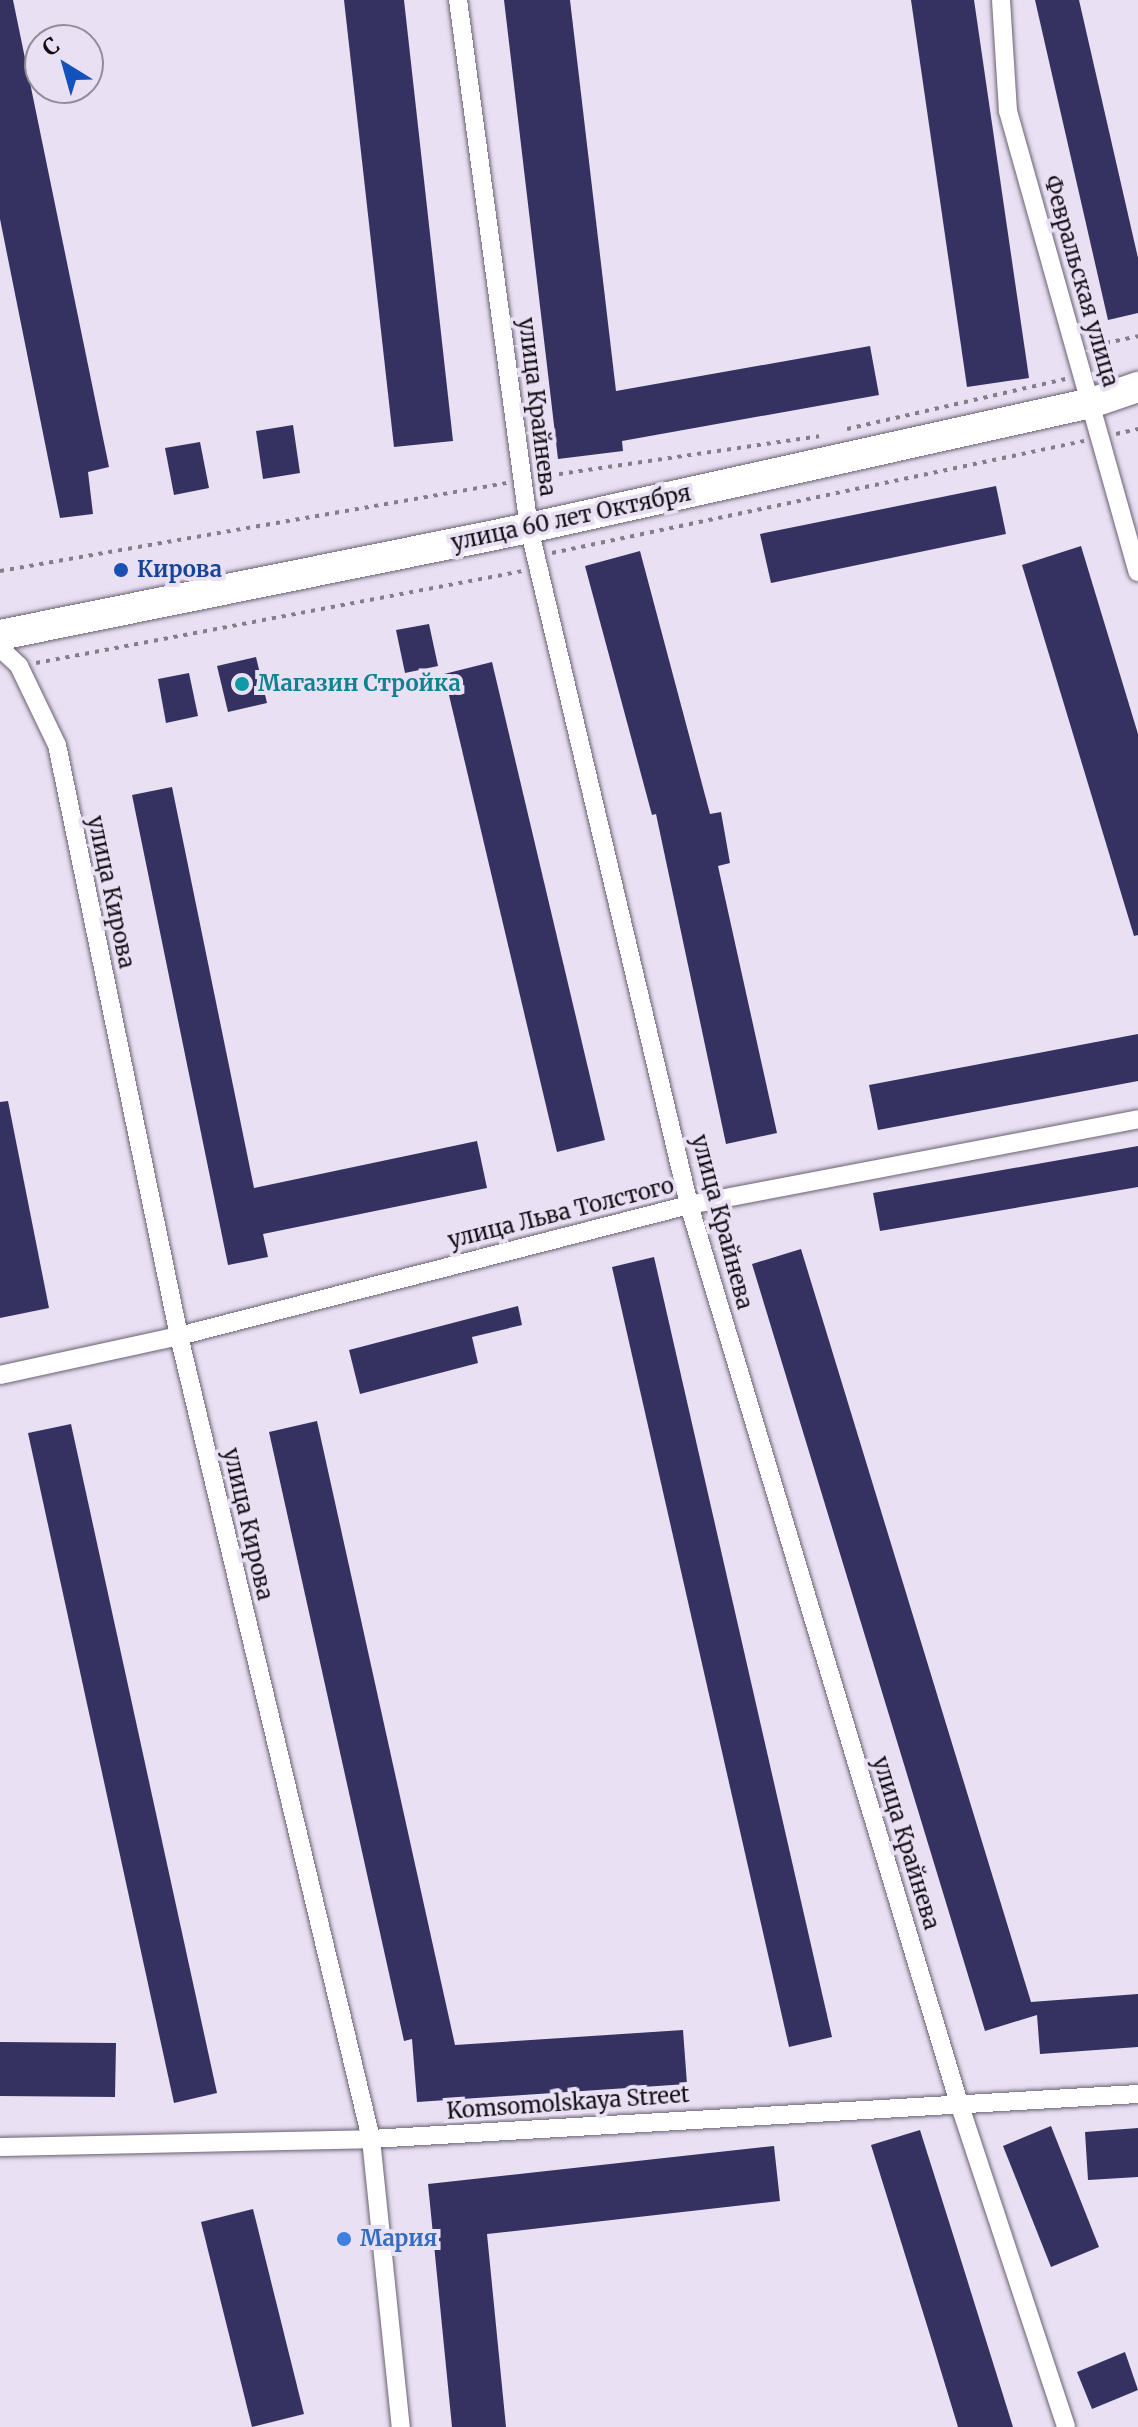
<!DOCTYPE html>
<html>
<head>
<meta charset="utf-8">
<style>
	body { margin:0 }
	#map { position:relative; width:1138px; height:2427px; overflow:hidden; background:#e9e0f3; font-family:Merriweather,serif }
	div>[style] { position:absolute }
	.building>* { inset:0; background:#353261 }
	.path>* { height:4px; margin-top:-2px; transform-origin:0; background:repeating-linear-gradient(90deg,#847e8b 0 4px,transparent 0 10px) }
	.roads { filter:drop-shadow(0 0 2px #6a6172) drop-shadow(0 0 2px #6a6172) }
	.street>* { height:18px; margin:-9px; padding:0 9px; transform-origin:9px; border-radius:9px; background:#fff }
	.primary>* { height:30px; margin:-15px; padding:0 15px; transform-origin:15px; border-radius:15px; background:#fff }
	.dots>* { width:22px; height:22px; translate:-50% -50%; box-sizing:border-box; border:4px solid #e9e0f3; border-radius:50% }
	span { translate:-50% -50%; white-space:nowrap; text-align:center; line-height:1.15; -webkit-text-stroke:8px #e9e0f3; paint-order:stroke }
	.street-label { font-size:22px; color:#120f15 }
	.transit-label { font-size:22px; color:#164399; font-weight:700 }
	.left { translate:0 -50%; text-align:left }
	.culture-label { font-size:22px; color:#0d838f; font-weight:700 }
	.shop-label { font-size:22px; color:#366cbe; font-weight:700 }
	.north { position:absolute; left:24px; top:24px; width:80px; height:80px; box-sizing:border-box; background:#e9e0f3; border:2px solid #938c9a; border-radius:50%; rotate:323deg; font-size:22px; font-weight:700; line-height:32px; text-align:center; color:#120f15 }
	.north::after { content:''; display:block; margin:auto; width:28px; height:36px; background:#1351bc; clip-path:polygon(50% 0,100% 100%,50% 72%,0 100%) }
</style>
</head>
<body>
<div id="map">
	<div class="building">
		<div style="clip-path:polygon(0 0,13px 0,109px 467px,88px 472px,93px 514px,60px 518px,0 219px)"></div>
		<div style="clip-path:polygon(344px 0,404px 0,453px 441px,394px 447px)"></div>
		<div style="clip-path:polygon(504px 0,570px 0,616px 391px,870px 346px,879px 395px,622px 441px,623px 451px,558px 459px)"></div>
		<div style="clip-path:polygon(911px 0,974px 0,1029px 378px,967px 387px)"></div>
		<div style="clip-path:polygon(1035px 0,1079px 0,1138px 258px,1138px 313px,1108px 320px)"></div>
		<div style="clip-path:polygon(293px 425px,300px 473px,263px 479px,256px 431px)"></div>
		<div style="clip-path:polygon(200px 442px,209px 488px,174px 495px,165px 448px)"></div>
		<div style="clip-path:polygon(996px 486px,1006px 534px,771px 583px,760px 534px)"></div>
		<div style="clip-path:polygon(1081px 546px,1138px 734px,1138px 935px,1134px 936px,1022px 565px)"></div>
		<div style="clip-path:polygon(640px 551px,710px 814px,721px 812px,730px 863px,718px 866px,777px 1133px,726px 1144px,656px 814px,652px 815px,585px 566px)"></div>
		<div style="clip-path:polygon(429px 624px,438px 666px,405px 673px,396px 630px)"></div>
		<div style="clip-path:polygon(256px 657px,267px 703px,228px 712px,217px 666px)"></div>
		<div style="clip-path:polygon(492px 662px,605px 1140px,557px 1152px,444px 674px)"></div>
		<div style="clip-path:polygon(189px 673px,198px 716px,166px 723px,158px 679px)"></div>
		<div style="clip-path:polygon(172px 787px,254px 1188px,477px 1141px,487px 1188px,263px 1234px,268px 1257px,228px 1265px,132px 795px)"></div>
		<div style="clip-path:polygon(1138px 1034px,1138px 1081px,878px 1130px,869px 1085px)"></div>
		<div style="clip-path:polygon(8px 1101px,49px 1308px,0 1318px,0 1102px)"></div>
		<div style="clip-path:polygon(1138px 1146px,1138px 1187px,880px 1231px,873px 1193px)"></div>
		<div style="clip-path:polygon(801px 1249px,1031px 2002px,1138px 1994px,1138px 2047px,1040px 2054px,1037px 2015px,985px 2031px,752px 1264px)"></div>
		<div style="clip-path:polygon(654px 1257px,832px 2037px,789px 2047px,612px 1267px)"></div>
		<div style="clip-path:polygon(518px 1306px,522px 1325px,472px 1337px,478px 1363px,360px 1394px,349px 1350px)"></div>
		<div style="clip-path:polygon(317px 1421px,455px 2045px,683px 2030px,687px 2084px,417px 2102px,412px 2039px,404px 2041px,269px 1432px)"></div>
		<div style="clip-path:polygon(71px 1424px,217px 2093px,174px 2103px,28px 1433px)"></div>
		<div style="clip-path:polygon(0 2042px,116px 2043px,115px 2097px,0 2096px)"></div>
		<div style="clip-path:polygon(1051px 2126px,1099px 2247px,1051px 2267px,1003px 2146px)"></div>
		<div style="clip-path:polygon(1138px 2128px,1138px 2177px,1088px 2180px,1085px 2132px)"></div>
		<div style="clip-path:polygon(920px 2130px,956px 2244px,1013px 2427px,958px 2427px,930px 2335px,871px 2145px)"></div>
		<div style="clip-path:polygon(774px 2146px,780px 2201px,487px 2234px,506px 2427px,452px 2427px,428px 2184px)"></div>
		<div style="clip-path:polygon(253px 2209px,304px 2414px,252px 2427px,201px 2222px)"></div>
		<div style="clip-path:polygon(1125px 2352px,1138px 2390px,1092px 2409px,1077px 2372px)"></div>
	</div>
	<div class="path">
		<div style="left:1095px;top:349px;width:13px;rotate:-29deg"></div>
		<div style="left:1106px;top:343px;width:33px;rotate:-12deg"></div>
		<div style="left:847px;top:429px;width:224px;rotate:-12.9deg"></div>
		<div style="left:1116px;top:434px;width:23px;rotate:-13deg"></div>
		<div style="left:539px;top:477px;width:283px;rotate:-8.3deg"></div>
		<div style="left:552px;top:553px;width:544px;rotate:-11.89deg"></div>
		<div style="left:0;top:571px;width:515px;rotate:-9.85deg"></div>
		<div style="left:36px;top:663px;width:496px;rotate:-10.7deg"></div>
	</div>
	<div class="roads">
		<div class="street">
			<div style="left:458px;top:0;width:533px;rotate:82.34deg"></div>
			<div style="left:529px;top:528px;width:696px;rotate:76.7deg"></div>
			<div style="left:689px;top:1205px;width:938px;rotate:73.27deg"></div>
			<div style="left:959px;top:2103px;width:341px;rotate:71.7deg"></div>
			<div style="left:1001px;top:0;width:111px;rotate:86.4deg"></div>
			<div style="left:1008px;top:111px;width:479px;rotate:74.3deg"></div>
			<div style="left:0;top:648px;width:26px;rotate:43deg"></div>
			<div style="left:19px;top:666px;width:88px;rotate:64.3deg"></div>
			<div style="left:57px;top:745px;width:603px;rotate:78.34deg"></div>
			<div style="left:179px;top:1336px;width:826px;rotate:76.55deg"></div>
			<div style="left:371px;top:2139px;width:290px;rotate:84.1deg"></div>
			<div style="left:0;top:1375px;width:183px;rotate:-12.3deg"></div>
			<div style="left:179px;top:1336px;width:527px;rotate:-14.41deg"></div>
			<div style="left:689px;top:1205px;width:457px;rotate:-10.8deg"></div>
			<div style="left:0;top:2147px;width:371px;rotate:-1.2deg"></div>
			<div style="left:371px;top:2139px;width:768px;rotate:-3.36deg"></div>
		</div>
		<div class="primary">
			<div style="left:0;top:635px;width:540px;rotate:-11.43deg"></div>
			<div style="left:529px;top:528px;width:576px;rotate:-12.54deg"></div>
			<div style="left:1091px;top:403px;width:50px;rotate:-18.8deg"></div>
		</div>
	</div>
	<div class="dots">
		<div style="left:121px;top:570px;background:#1a4fb4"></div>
		<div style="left:242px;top:684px;background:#0f9aa8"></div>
		<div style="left:344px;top:2239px;background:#3f7fe0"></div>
	</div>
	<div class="street-label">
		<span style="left:1081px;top:281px;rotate:74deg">Февральская улица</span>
		<span style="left:537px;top:407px;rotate:83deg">улица Крайнева</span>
		<span style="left:571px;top:518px;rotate:-12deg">улица 60 лет Октября</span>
		<span style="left:111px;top:892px;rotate:78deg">улица Кирова</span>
		<span style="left:561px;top:1213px;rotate:-14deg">улица Льва Толстого</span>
		<span style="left:722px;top:1222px;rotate:75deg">улица Крайнева</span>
		<span style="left:248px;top:1524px;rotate:77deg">улица Кирова</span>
		<span style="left:906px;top:1843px;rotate:73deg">улица Крайнева</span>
		<span style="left:568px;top:2103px;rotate:-4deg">Komsomolskaya Street</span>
	</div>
	<div class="transit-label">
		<span class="left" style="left:137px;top:570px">Кирова</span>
	</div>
	<div class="culture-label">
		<span class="left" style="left:258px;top:684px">Магазин Стройка</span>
	</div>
	<div class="shop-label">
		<span class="left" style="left:360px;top:2239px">Мария</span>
	</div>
	<div class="north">С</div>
</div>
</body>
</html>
